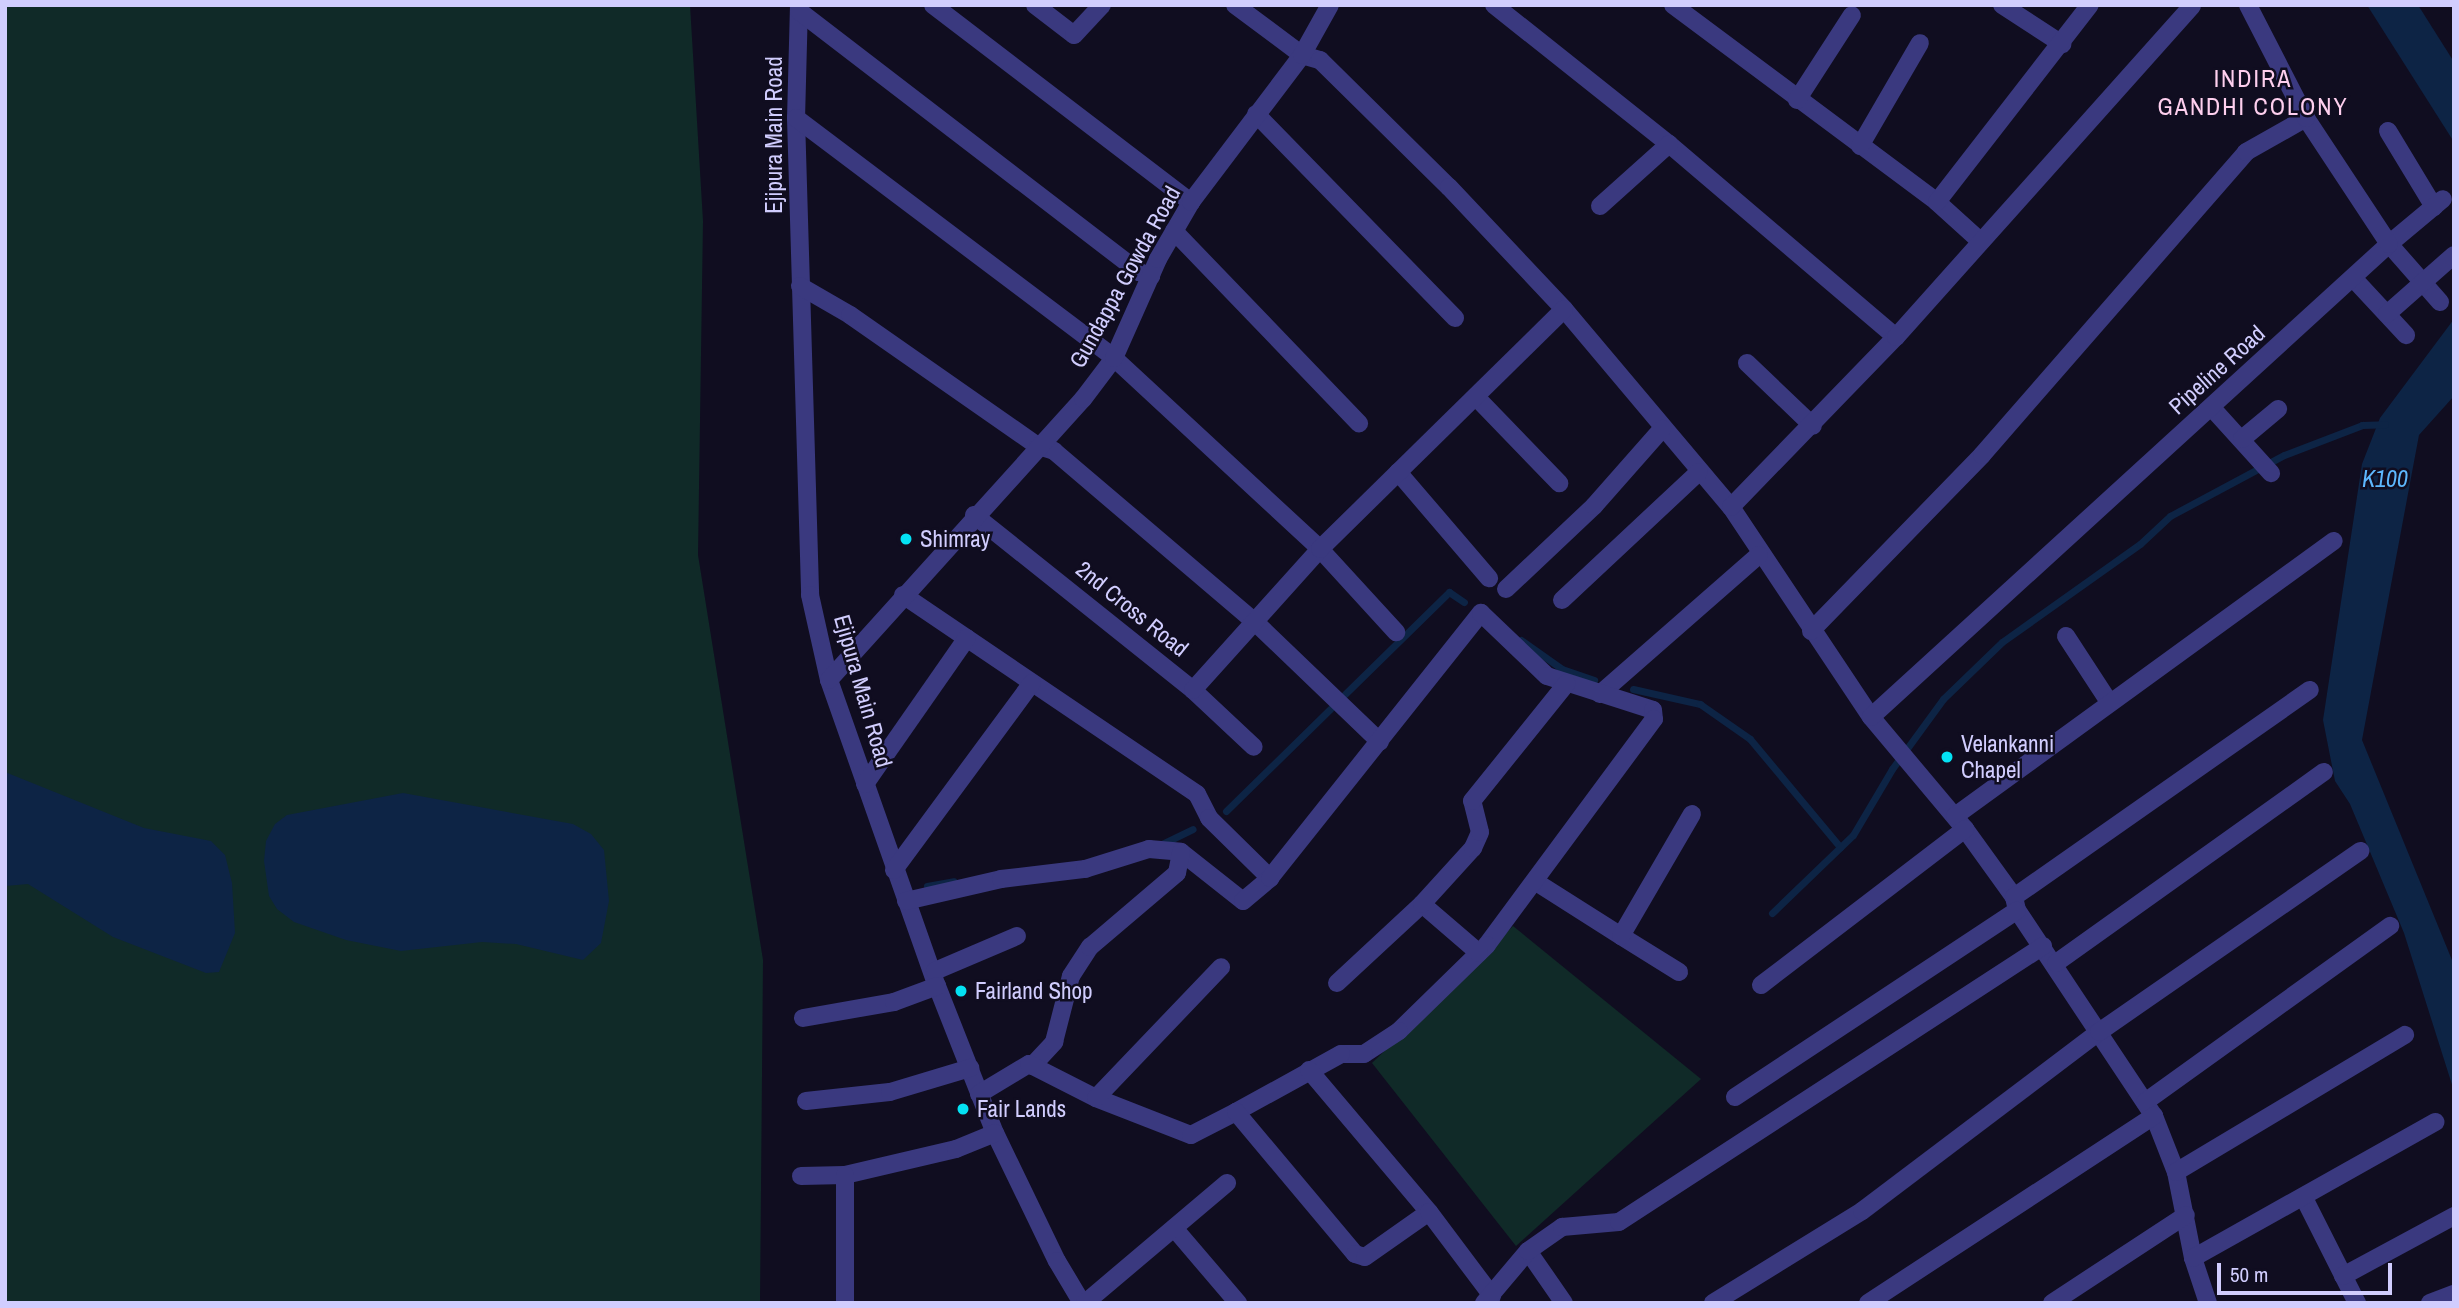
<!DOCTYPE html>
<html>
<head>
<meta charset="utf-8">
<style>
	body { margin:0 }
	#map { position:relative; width:2459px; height:1308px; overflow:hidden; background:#100d20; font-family:"Archivo Narrow",sans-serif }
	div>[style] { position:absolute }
	.green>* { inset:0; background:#102a28 }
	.water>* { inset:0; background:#0d2445 }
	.stream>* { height:7px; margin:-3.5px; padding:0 3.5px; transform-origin:3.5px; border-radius:3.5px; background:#0d2445 }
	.minor>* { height:18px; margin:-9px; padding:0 9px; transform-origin:9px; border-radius:9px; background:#3a397f }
	.dots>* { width:19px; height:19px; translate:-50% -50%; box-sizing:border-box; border:4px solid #100d20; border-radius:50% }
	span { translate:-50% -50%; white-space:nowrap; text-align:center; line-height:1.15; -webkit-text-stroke:5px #100d20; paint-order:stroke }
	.street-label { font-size:23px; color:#d1cdfe }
	.poi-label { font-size:23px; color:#d1cdfe }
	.left { translate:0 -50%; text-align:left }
	.neighbourhood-label { font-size:24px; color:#fecfee; letter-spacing:2px }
	.water-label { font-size:24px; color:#5db7fd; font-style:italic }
	.frame { position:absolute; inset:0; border:7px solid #d1cdfe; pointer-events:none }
	.scale { position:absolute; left:2217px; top:1263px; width:175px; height:32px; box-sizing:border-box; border:4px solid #d1cdfe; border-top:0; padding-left:9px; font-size:21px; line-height:24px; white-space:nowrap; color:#d1cdfe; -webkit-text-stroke:5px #100d20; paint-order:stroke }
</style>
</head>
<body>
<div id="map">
	<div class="green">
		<div style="clip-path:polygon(5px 5px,690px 5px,703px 221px,698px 555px,763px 960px,760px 1303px,5px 1303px)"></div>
		<div style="clip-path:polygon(1513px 926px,1701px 1079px,1516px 1246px,1372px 1063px)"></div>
	</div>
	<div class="water">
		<div style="clip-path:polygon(2367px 5px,2418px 5px,2454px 62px,2454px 142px)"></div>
		<div style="clip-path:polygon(2454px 319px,2454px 396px,2419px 435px,2362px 740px,2454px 965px,2454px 1091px,2404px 933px,2350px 804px,2335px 781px,2323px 720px,2362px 464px,2380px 418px)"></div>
		<div style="clip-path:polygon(5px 772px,144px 828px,211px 841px,225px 855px,232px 883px,235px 933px,219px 972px,206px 973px,113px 937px,28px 884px,5px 886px)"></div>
		<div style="clip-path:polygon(403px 793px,573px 824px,591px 834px,604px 850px,609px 901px,601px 943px,583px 960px,516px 944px,482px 942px,401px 951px,346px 940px,294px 922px,277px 909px,269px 896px,264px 861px,266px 841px,275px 824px,287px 815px)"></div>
	</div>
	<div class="stream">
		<div style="left:1521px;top:640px;width:50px;rotate:35.3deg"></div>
		<div style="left:1562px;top:669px;width:34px;rotate:19deg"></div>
		<div style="left:1633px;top:689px;width:69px;rotate:12.6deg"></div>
		<div style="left:1700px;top:704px;width:61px;rotate:35deg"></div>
		<div style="left:1750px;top:739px;width:141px;rotate:50.2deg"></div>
		<div style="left:1345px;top:694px;width:146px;rotate:-44.4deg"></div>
		<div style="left:1449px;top:592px;width:18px;rotate:34deg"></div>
		<div style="left:1226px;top:811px;width:146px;rotate:-44.4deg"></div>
		<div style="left:1162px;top:844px;width:34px;rotate:-26deg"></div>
		<div style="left:927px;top:886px;width:27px;rotate:-10deg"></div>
		<div style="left:1772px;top:913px;width:112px;rotate:-43.9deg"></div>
		<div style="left:1853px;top:835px;width:77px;rotate:-59.4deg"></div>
		<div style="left:1892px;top:769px;width:87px;rotate:-53.9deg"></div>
		<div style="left:1943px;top:699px;width:82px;rotate:-44deg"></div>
		<div style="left:2002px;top:642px;width:169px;rotate:-35.4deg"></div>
		<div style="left:2140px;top:544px;width:41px;rotate:-43deg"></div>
		<div style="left:2170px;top:516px;width:129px;rotate:-28.2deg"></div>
		<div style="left:2284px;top:455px;width:84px;rotate:-21deg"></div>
		<div style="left:2362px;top:425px;width:23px;rotate:-2deg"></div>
	</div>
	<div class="minor">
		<div style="left:799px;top:5px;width:113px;rotate:91.5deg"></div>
		<div style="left:796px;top:118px;width:477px;rotate:88.3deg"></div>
		<div style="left:810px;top:595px;width:87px;rotate:77.4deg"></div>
		<div style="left:829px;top:680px;width:324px;rotate:70.6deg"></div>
		<div style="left:937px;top:986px;width:158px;rotate:68.5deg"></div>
		<div style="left:995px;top:1133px;width:142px;rotate:64.2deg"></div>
		<div style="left:1057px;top:1261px;width:49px;rotate:59.2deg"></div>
		<div style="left:933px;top:5px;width:325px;rotate:37.4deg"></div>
		<div style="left:1035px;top:5px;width:49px;rotate:37.6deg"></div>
		<div style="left:1074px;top:35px;width:41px;rotate:-47deg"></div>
		<div style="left:1235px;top:5px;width:84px;rotate:36.7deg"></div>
		<div style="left:1302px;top:55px;width:19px;rotate:16deg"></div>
		<div style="left:1320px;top:60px;width:181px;rotate:44.6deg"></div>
		<div style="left:1449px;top:187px;width:168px;rotate:46.7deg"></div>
		<div style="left:1564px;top:309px;width:259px;rotate:49.9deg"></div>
		<div style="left:1731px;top:507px;width:252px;rotate:56.3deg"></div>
		<div style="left:1871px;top:717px;width:146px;rotate:50deg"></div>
		<div style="left:1965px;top:829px;width:84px;rotate:54.2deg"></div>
		<div style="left:2014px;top:897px;width:13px;rotate:77deg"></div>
		<div style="left:2017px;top:910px;width:247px;rotate:56.4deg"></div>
		<div style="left:2154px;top:1116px;width:60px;rotate:68.6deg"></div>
		<div style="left:2176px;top:1172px;width:88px;rotate:78.8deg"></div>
		<div style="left:2193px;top:1258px;width:47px;rotate:71.6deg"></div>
		<div style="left:1494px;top:5px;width:223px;rotate:38.5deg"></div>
		<div style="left:1669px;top:144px;width:298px;rotate:40.4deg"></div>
		<div style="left:1673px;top:5px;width:329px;rotate:36.7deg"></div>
		<div style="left:1937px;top:202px;width:57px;rotate:42.1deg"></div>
		<div style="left:2002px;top:5px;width:72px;rotate:33deg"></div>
		<div style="left:799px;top:11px;width:429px;rotate:37.5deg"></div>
		<div style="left:1139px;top:272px;width:13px;rotate:18deg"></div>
		<div style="left:1797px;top:100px;width:101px;rotate:-57.1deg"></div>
		<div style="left:1256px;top:114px;width:285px;rotate:45.7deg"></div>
		<div style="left:796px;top:118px;width:398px;rotate:37deg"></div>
		<div style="left:1114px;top:358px;width:281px;rotate:42.8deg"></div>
		<div style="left:1320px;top:549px;width:113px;rotate:47.5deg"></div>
		<div style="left:2388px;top:131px;width:89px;rotate:58.8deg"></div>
		<div style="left:1860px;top:146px;width:119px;rotate:-59.8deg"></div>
		<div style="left:1937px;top:202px;width:249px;rotate:-52.2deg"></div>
		<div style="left:1600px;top:206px;width:93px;rotate:-41.9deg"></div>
		<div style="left:1174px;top:231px;width:267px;rotate:46.1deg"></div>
		<div style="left:2353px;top:278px;width:78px;rotate:47.1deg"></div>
		<div style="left:800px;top:286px;width:58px;rotate:30.1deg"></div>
		<div style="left:850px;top:315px;width:229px;rotate:34.9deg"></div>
		<div style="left:1038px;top:446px;width:17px;rotate:17deg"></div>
		<div style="left:1054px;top:451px;width:264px;rotate:40.4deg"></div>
		<div style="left:1255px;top:622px;width:173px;rotate:43.8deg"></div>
		<div style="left:2440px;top:302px;width:77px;rotate:-131.3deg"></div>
		<div style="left:2389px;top:244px;width:70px;rotate:-39.8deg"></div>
		<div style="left:2387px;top:314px;width:89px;rotate:-41.4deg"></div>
		<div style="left:1747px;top:363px;width:91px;rotate:43.7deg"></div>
		<div style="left:1476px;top:397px;width:120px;rotate:46deg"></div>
		<div style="left:2212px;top:408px;width:88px;rotate:47.8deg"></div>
		<div style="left:2242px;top:439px;width:47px;rotate:-39.8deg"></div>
		<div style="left:1398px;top:472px;width:140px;rotate:49.4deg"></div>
		<div style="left:1731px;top:507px;width:237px;rotate:-45.9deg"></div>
		<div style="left:1896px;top:337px;width:444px;rotate:-48.2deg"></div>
		<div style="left:974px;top:515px;width:280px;rotate:38.6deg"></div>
		<div style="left:1193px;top:690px;width:83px;rotate:43.1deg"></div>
		<div style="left:1506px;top:589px;width:121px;rotate:-43.3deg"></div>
		<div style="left:1594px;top:506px;width:103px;rotate:-48.6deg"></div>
		<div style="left:903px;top:595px;width:355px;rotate:34.1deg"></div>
		<div style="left:1197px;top:794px;width:27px;rotate:63deg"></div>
		<div style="left:1209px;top:818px;width:86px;rotate:44.5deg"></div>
		<div style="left:1562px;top:600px;width:187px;rotate:-43.1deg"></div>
		<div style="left:1811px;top:631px;width:245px;rotate:-45.8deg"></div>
		<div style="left:1982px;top:455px;width:402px;rotate:-48.9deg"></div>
		<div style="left:2246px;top:152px;width:69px;rotate:-29.5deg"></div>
		<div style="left:2066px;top:636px;width:79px;rotate:56.9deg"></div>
		<div style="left:829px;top:680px;width:379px;rotate:-47.9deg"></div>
		<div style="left:1083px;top:399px;width:51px;rotate:-52.9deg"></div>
		<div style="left:1114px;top:358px;width:108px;rotate:-66deg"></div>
		<div style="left:1158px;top:259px;width:66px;rotate:-59.9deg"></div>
		<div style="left:1191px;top:202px;width:184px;rotate:-52.9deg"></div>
		<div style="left:1302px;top:55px;width:57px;rotate:-60.8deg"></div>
		<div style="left:1193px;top:690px;width:190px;rotate:-48deg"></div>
		<div style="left:1320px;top:549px;width:342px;rotate:-44.5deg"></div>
		<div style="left:1600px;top:694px;width:211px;rotate:-41.2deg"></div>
		<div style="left:1871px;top:717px;width:701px;rotate:-42.4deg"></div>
		<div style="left:2389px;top:244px;width:151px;rotate:-123.4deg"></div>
		<div style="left:2306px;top:118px;width:127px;rotate:-117.2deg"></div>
		<div style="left:865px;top:784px;width:178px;rotate:-55.1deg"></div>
		<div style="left:1955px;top:816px;width:468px;rotate:-36deg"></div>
		<div style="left:894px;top:870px;width:232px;rotate:-53.6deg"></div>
		<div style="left:1536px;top:882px;width:101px;rotate:32.4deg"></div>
		<div style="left:2014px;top:897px;width:361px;rotate:-35deg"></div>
		<div style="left:906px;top:901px;width:98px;rotate:-13deg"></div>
		<div style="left:1001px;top:879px;width:85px;rotate:-6.8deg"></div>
		<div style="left:1085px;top:869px;width:67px;rotate:-17.4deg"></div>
		<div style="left:1149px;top:849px;width:32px;rotate:5deg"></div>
		<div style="left:1181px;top:852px;width:79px;rotate:38.3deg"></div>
		<div style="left:1243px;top:901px;width:35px;rotate:-40deg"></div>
		<div style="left:1270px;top:878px;width:339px;rotate:-51.5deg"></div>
		<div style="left:1481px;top:613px;width:91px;rotate:43.7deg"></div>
		<div style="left:1547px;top:676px;width:111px;rotate:17.8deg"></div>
		<div style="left:1653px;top:710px;width:9px;rotate:84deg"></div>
		<div style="left:1654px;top:719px;width:281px;rotate:126.5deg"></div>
		<div style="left:1487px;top:945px;width:123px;rotate:135.7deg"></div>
		<div style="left:1399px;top:1031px;width:42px;rotate:146.7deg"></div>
		<div style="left:1364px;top:1054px;width:23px;rotate:180deg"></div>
		<div style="left:1341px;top:1054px;width:120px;rotate:151.1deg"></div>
		<div style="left:1422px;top:904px;width:75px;rotate:40.7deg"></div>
		<div style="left:2056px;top:963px;width:329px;rotate:-35.5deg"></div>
		<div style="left:935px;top:971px;width:89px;rotate:-23.1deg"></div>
		<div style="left:1679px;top:972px;width:68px;rotate:-148.2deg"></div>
		<div style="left:1621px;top:936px;width:141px;rotate:-59.8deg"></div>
		<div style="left:1337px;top:983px;width:116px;rotate:-42.9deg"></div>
		<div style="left:1422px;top:904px;width:76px;rotate:-47.7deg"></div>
		<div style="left:1473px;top:848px;width:17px;rotate:-66deg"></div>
		<div style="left:1480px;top:832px;width:32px;rotate:-104deg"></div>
		<div style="left:1472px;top:801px;width:151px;rotate:-51.2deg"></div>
		<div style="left:1761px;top:985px;width:257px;rotate:-37.4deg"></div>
		<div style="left:803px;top:1018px;width:92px;rotate:-10deg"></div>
		<div style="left:894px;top:1002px;width:46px;rotate:-20.4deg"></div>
		<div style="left:1032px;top:1066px;width:33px;rotate:-47deg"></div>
		<div style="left:1054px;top:1042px;width:68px;rotate:-75.6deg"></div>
		<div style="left:1071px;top:976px;width:35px;rotate:-57deg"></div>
		<div style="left:1090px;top:947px;width:114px;rotate:-40.4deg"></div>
		<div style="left:1177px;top:873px;width:21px;rotate:-79deg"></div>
		<div style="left:1309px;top:1070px;width:186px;rotate:49.8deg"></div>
		<div style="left:979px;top:1094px;width:58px;rotate:-31deg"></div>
		<div style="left:1029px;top:1064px;width:75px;rotate:26.9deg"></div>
		<div style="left:1096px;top:1098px;width:102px;rotate:21.3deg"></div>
		<div style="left:1191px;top:1135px;width:51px;rotate:-27.1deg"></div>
		<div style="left:1236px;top:1112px;width:185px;rotate:50deg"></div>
		<div style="left:1355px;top:1254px;width:10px;rotate:17deg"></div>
		<div style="left:1365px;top:1257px;width:78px;rotate:-35.1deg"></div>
		<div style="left:1429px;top:1212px;width:105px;rotate:53.1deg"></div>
		<div style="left:1735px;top:1097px;width:338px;rotate:-33.5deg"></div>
		<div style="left:1096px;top:1098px;width:181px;rotate:-46.3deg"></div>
		<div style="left:806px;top:1101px;width:84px;rotate:-6.1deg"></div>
		<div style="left:890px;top:1092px;width:84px;rotate:-16.7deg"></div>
		<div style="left:2145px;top:1102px;width:302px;rotate:-35.7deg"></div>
		<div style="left:2176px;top:1172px;width:267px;rotate:-30.9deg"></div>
		<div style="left:845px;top:1175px;width:114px;rotate:-13.2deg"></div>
		<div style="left:956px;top:1149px;width:42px;rotate:-22.3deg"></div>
		<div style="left:801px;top:1176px;width:44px;rotate:-1.3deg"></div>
		<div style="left:845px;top:1175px;width:128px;rotate:90deg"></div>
		<div style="left:2304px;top:1198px;width:118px;rotate:63.2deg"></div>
		<div style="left:1174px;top:1228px;width:99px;rotate:49.5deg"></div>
		<div style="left:1528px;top:1251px;width:63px;rotate:55.3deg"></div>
		<div style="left:2193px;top:1258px;width:278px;rotate:-29.3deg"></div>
		<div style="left:2343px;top:1276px;width:126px;rotate:-28.4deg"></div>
		<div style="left:1085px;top:1303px;width:186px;rotate:-40.2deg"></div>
		<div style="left:1484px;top:1303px;width:68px;rotate:-49.8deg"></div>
		<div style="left:1528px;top:1251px;width:42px;rotate:-35.2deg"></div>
		<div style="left:1562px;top:1227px;width:57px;rotate:-5deg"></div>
		<div style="left:1619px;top:1222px;width:506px;rotate:-33.06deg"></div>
		<div style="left:1713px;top:1303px;width:175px;rotate:-31.7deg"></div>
		<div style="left:1862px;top:1211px;width:297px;rotate:-37.1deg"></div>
		<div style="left:2099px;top:1032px;width:318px;rotate:-34.7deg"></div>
		<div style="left:1868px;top:1303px;width:342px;rotate:-33.2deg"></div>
		<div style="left:2052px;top:1303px;width:160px;rotate:-33.3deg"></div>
		<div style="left:2430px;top:1303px;width:26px;rotate:-21deg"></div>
	</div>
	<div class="dots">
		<div style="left:906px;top:539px;background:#04e2f4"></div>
		<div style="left:1947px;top:757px;background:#04e2f4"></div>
		<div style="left:961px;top:991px;background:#04e2f4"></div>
		<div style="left:963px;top:1109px;background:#04e2f4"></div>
	</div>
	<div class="street-label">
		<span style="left:774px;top:135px;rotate:-90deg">Ejipura Main Road</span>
		<span style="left:1125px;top:277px;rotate:-61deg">Gundappa Gowda Road</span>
		<span style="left:2217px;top:370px;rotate:-42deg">Pipeline Road</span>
		<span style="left:1132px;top:609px;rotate:39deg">2nd Cross Road</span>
		<span style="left:863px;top:691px;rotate:74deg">Ejipura Main Road</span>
	</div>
	<div class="poi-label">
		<span class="left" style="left:920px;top:539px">Shimray</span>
		<span class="left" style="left:1961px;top:757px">Velankanni<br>Chapel</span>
		<span class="left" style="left:975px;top:991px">Fairland Shop</span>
		<span class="left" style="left:977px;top:1109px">Fair Lands</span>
	</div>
	<div class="neighbourhood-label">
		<span style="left:2253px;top:93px">INDIRA<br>GANDHI COLONY</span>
	</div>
	<div class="water-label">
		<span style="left:2385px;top:479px">K100</span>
	</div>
	<div class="frame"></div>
	<div class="scale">50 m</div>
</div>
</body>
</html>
